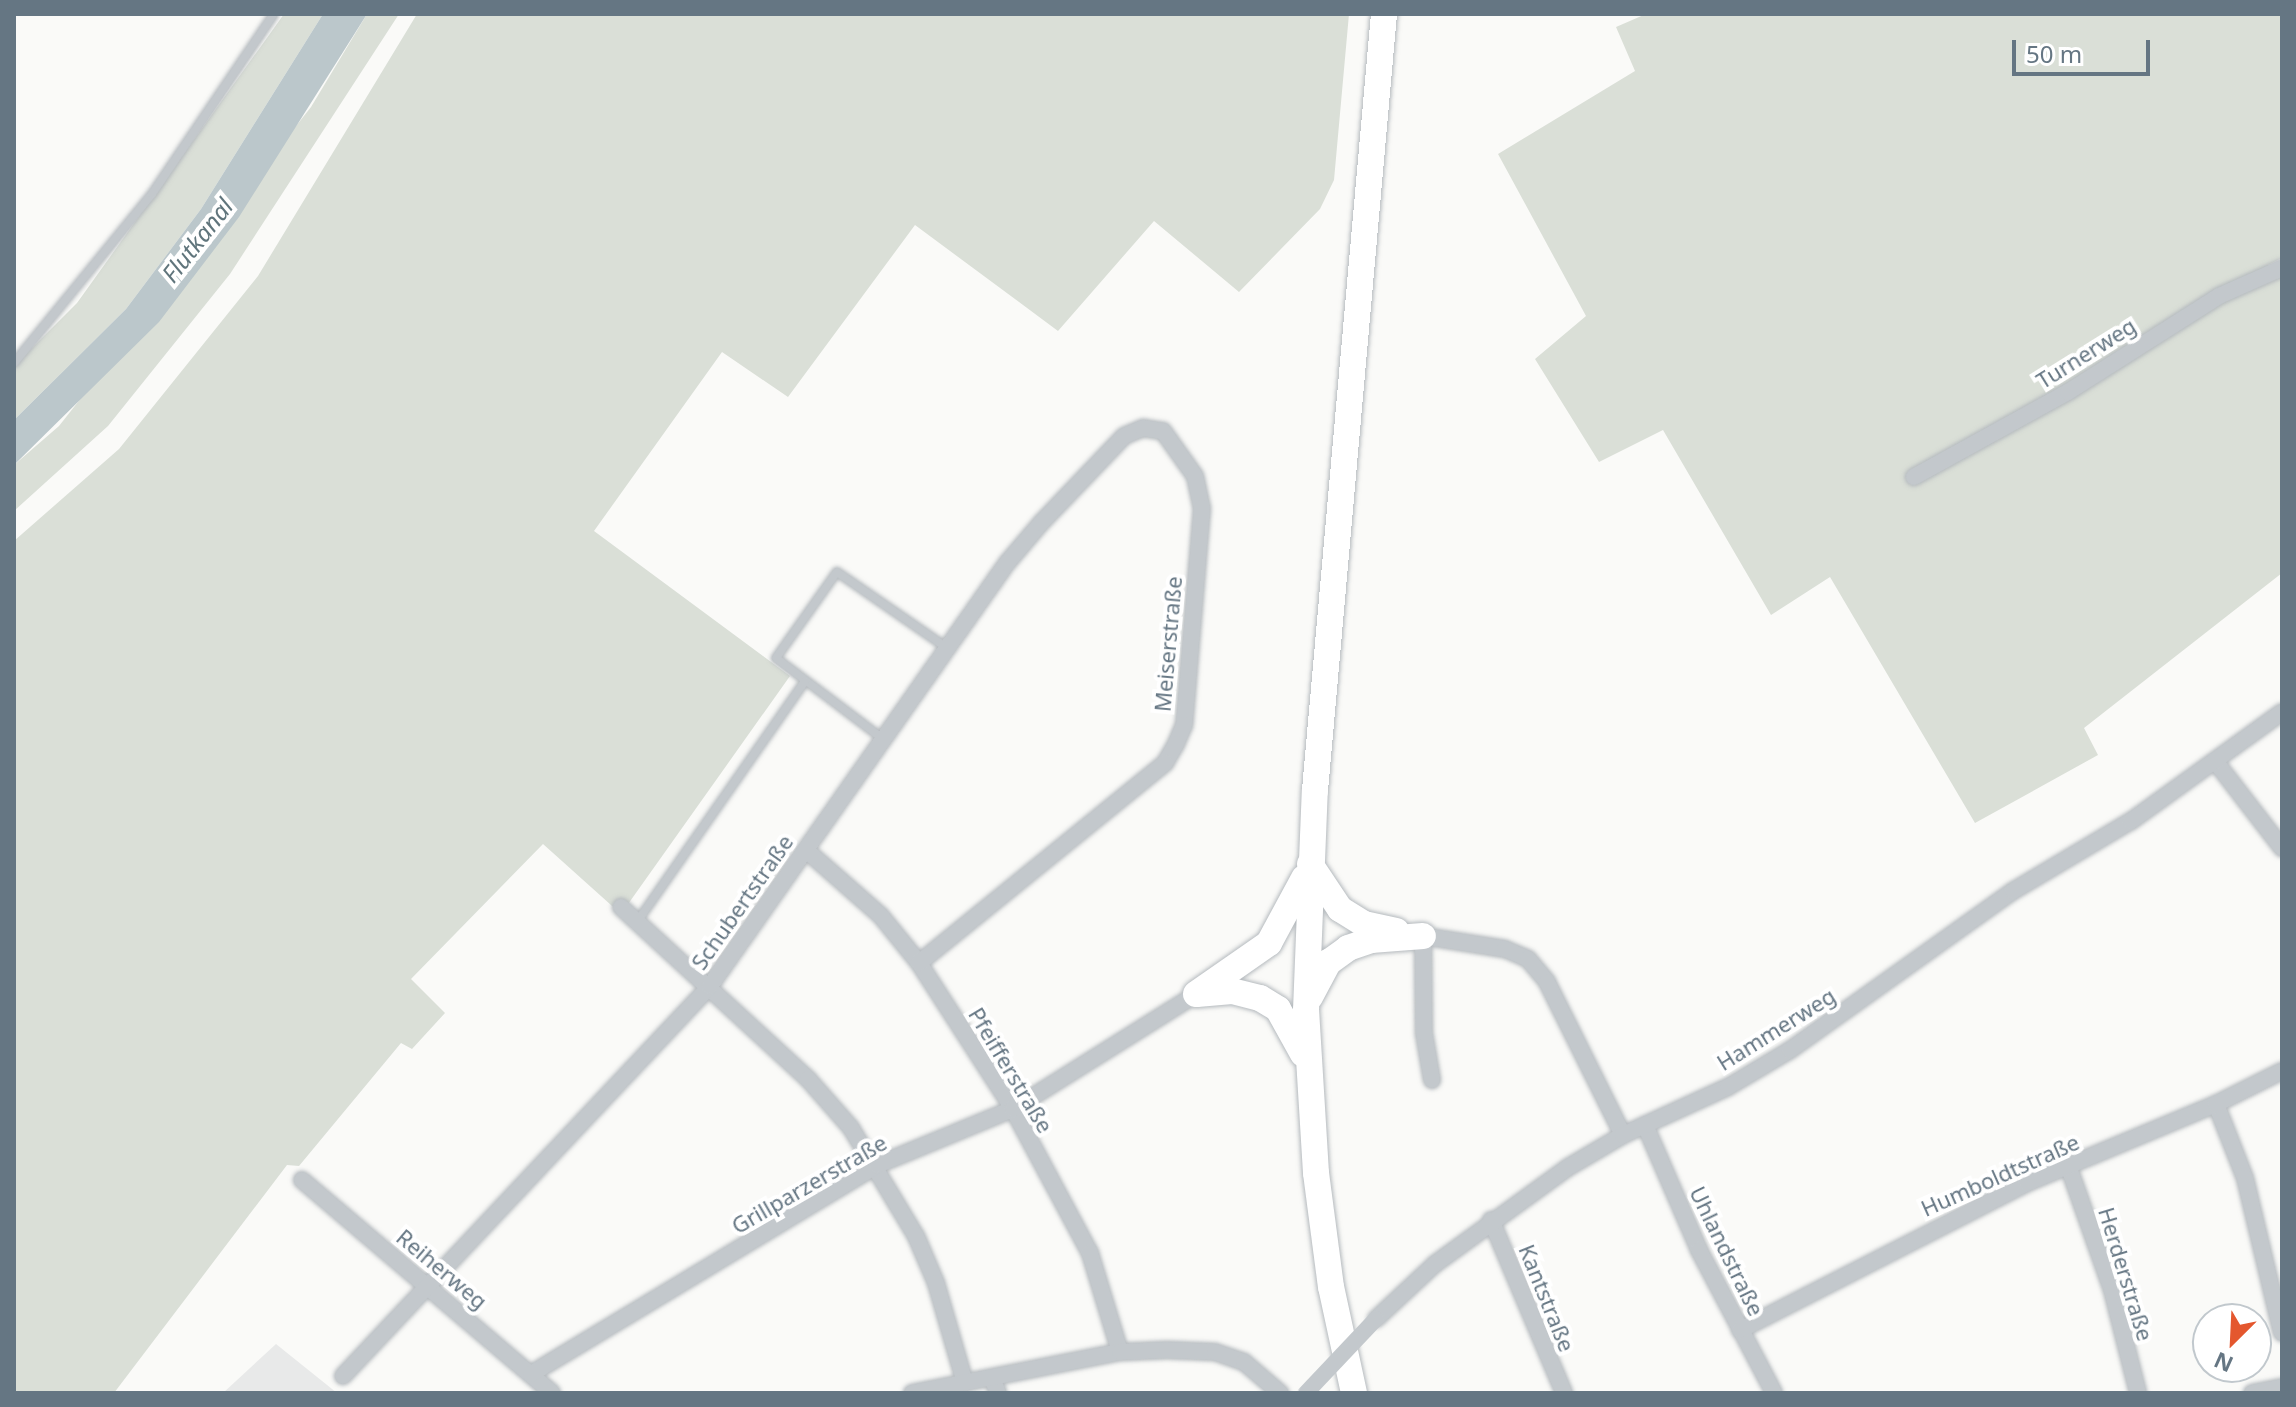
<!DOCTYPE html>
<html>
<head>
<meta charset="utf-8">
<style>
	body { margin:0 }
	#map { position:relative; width:2296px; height:1407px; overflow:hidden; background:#fafaf8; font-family:"Noto Sans",sans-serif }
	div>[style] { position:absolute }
	.built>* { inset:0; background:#e8e9e9 }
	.green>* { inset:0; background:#dadfd7 }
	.water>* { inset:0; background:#bbc7cb }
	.roads { filter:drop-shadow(0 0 2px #b5babe) drop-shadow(0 0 2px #b5babe) }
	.service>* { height:8px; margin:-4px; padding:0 4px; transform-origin:4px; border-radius:4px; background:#c3c8cc }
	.minor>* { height:16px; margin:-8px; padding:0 8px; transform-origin:8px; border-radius:8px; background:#c3c8cc }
	.primary>* { height:26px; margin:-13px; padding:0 13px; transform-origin:13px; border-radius:13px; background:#fff }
	.minor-bridge>* { height:16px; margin:-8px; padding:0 8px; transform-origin:8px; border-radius:8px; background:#c3c8cc }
	span { translate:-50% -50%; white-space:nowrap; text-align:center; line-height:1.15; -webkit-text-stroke:8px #fff; paint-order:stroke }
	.street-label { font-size:22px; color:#657683 }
	.water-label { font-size:24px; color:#60757c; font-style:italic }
	.frame { position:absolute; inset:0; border:16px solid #657683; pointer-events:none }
	.north { position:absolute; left:2192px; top:1303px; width:80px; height:80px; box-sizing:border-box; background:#fff; border:2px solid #c1c8cd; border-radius:50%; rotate:204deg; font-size:22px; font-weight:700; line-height:32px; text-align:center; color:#657683 }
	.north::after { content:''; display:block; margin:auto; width:28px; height:36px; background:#e4572e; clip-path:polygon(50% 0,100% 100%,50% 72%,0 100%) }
	.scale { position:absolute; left:2012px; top:40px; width:138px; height:36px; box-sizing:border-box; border:4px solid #657683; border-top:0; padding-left:10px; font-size:24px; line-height:28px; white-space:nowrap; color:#657683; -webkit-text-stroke:6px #fff; paint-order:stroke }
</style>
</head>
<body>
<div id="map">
	<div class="built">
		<div style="clip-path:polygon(276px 1344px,337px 1393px,223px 1393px)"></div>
	</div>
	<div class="green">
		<div style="clip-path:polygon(284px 14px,323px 14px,201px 209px,126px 309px,14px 420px,14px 366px,77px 303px)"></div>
		<div style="clip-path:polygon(367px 14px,399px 14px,230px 274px,108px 426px,14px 511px,14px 465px,59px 426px,311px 107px)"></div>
		<div style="clip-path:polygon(417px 14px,1349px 14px,1334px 180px,1320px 209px,1239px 292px,1154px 221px,1058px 331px,915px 225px,788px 397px,722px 352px,594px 531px,790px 676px,621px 914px,543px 844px,411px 979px,445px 1013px,412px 1049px,401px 1043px,299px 1166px,287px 1165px,114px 1393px,14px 1393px,14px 541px,119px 449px,258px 276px)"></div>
		<div style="clip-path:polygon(1646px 14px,2282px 14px,2282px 258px,2268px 265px,2276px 279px,2282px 277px,2282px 573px,2084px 728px,2098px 755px,1975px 823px,1830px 577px,1771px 615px,1663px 430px,1599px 462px,1535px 359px,1586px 316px,1498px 154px,1635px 71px,1616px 27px)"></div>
	</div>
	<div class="water">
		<div style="clip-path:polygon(323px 14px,367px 14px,239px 217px,159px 322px,14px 465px,14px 420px,126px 309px,201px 209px)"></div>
	</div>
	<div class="roads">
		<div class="service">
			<div style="left:14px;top:363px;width:218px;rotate:-50.8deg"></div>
			<div style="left:152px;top:194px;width:217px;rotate:-55.9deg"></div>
			<div style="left:883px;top:739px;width:134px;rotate:-142.9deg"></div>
			<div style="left:776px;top:658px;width:105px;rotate:-54.7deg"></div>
			<div style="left:837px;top:572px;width:134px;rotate:34.6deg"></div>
			<div style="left:637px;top:922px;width:294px;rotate:-55.1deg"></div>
		</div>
		<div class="minor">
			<div style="left:1914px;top:477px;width:176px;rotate:-28.9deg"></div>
			<div style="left:2068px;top:392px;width:179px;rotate:-32.4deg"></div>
			<div style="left:2219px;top:296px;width:69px;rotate:-24deg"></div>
			<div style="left:2215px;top:761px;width:110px;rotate:52.4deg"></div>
			<div style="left:806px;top:850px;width:100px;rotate:41.3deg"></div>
			<div style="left:881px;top:916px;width:60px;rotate:51deg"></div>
			<div style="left:919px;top:963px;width:174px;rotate:57.2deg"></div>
			<div style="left:1013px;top:1109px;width:163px;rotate:61.9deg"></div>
			<div style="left:1090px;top:1253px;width:103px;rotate:73.1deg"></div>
			<div style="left:621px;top:907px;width:254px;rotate:42.6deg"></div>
			<div style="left:808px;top:1079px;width:65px;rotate:48.7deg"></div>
			<div style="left:851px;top:1128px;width:126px;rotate:59deg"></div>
			<div style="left:916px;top:1236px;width:51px;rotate:66.9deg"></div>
			<div style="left:936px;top:1283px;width:104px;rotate:73.8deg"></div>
			<div style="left:1432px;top:1080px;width:48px;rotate:-99.7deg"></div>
			<div style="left:1424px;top:1033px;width:97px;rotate:-90.6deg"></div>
			<div style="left:1423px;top:936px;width:83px;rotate:9deg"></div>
			<div style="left:1505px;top:949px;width:25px;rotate:23deg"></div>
			<div style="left:1528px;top:959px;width:30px;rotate:50deg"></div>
			<div style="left:1547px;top:982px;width:171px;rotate:63.6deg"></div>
			<div style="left:2216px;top:1104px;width:79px;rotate:68.6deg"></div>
			<div style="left:2245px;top:1178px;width:159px;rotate:76.6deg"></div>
			<div style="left:1645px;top:1125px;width:136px;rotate:66.6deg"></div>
			<div style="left:1699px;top:1250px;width:161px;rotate:62.3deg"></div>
			<div style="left:2069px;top:1168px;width:129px;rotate:70.6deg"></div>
			<div style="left:2112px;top:1290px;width:106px;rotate:75.8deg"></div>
			<div style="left:302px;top:1180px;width:328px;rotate:40.4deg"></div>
			<div style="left:1491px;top:1220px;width:188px;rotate:67.1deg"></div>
			<div style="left:1376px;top:1319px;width:81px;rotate:-43deg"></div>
			<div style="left:1435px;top:1264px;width:163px;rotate:-36deg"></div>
			<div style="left:1567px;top:1168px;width:65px;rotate:-30.5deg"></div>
			<div style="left:1623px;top:1135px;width:115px;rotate:-24.6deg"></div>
			<div style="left:1728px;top:1087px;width:72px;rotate:-30.8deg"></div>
			<div style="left:1790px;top:1050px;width:274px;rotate:-35.5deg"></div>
			<div style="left:2013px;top:891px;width:137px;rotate:-30.7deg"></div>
			<div style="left:2131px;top:821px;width:186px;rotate:-35.8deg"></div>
			<div style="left:1740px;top:1330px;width:322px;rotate:-27.1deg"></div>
			<div style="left:2027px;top:1183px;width:205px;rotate:-22.7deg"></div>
			<div style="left:2216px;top:1104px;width:74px;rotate:-26.6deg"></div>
			<div style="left:531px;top:1374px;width:404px;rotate:-31.1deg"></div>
			<div style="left:877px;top:1165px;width:147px;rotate:-22.4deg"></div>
			<div style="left:1013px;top:1109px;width:216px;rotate:-32.1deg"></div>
			<div style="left:343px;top:1376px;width:536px;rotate:-46.74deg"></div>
			<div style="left:710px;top:986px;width:517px;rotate:-54.93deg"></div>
			<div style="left:1007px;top:563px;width:52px;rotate:-49.6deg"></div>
			<div style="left:1041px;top:523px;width:120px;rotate:-46.3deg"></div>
			<div style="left:1124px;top:436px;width:21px;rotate:-23deg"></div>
			<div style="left:1143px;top:428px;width:20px;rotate:9deg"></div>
			<div style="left:1163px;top:431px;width:55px;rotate:54.6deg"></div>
			<div style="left:1195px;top:476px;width:33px;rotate:78deg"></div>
			<div style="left:1202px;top:508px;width:218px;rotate:94.7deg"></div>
			<div style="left:1184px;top:725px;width:21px;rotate:113deg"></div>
			<div style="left:1176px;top:744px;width:22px;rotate:120deg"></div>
			<div style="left:1165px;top:763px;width:317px;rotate:140.9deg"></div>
			<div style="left:992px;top:1378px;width:16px;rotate:68deg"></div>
			<div style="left:912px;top:1393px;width:212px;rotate:-11.2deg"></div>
			<div style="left:1120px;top:1352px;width:47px;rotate:-2.4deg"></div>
			<div style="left:1167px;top:1350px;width:48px;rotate:2.4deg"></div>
			<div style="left:1215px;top:1352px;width:31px;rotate:19deg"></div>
			<div style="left:1244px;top:1362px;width:48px;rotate:40.7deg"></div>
			<div style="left:2252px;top:1393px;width:31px;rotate:-11deg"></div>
		</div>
		<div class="primary">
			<div style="left:1310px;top:864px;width:54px;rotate:56.3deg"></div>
			<div style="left:1340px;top:909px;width:28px;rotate:32deg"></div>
			<div style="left:1364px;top:924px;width:33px;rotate:12deg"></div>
			<div style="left:1196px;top:994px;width:89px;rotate:-34.9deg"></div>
			<div style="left:1269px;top:943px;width:74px;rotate:-61.7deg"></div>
			<div style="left:1197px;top:994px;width:35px;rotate:-5deg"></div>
			<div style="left:1232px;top:991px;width:29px;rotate:14deg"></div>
			<div style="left:1260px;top:998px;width:21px;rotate:31deg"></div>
			<div style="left:1278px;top:1009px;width:51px;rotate:60.9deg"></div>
			<div style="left:1310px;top:997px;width:40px;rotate:-62deg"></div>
			<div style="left:1329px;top:962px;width:24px;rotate:-36deg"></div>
			<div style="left:1348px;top:948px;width:24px;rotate:-19deg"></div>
			<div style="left:1371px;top:940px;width:52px;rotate:-4.4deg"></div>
			<div style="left:1354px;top:1393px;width:108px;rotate:-102.2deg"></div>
			<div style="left:1331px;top:1287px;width:115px;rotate:-97.5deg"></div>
			<div style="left:1316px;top:1173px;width:163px;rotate:-93.5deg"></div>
			<div style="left:1306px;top:1010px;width:220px;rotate:-87.7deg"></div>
			<div style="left:1315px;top:790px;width:779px;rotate:-84.92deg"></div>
		</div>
	</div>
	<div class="minor-bridge">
		<div style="left:1306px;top:1393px;width:102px;rotate:-46.6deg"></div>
	</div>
	<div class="street-label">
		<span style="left:2086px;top:353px;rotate:-32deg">Turnerweg</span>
		<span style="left:1168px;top:644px;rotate:-85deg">Meiserstraße</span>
		<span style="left:742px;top:902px;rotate:-55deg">Schubertstraße</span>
		<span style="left:1776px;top:1029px;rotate:-32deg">Hammerweg</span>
		<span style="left:1011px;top:1070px;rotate:59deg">Pfeifferstraße</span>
		<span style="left:2000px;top:1175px;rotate:-24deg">Humboldtstraße</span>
		<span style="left:809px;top:1184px;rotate:-30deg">Grillparzerstraße</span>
		<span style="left:1727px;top:1251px;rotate:64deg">Uhlandstraße</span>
		<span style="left:442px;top:1269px;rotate:40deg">Reiherweg</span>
		<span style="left:2126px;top:1274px;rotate:73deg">Herderstraße</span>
		<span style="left:1547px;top:1298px;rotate:68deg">Kantstraße</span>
	</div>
	<div class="water-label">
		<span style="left:197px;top:240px;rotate:-52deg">Flutkanal</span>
	</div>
	<div class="frame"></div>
	<div class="north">N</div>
	<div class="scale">50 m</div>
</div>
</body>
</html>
